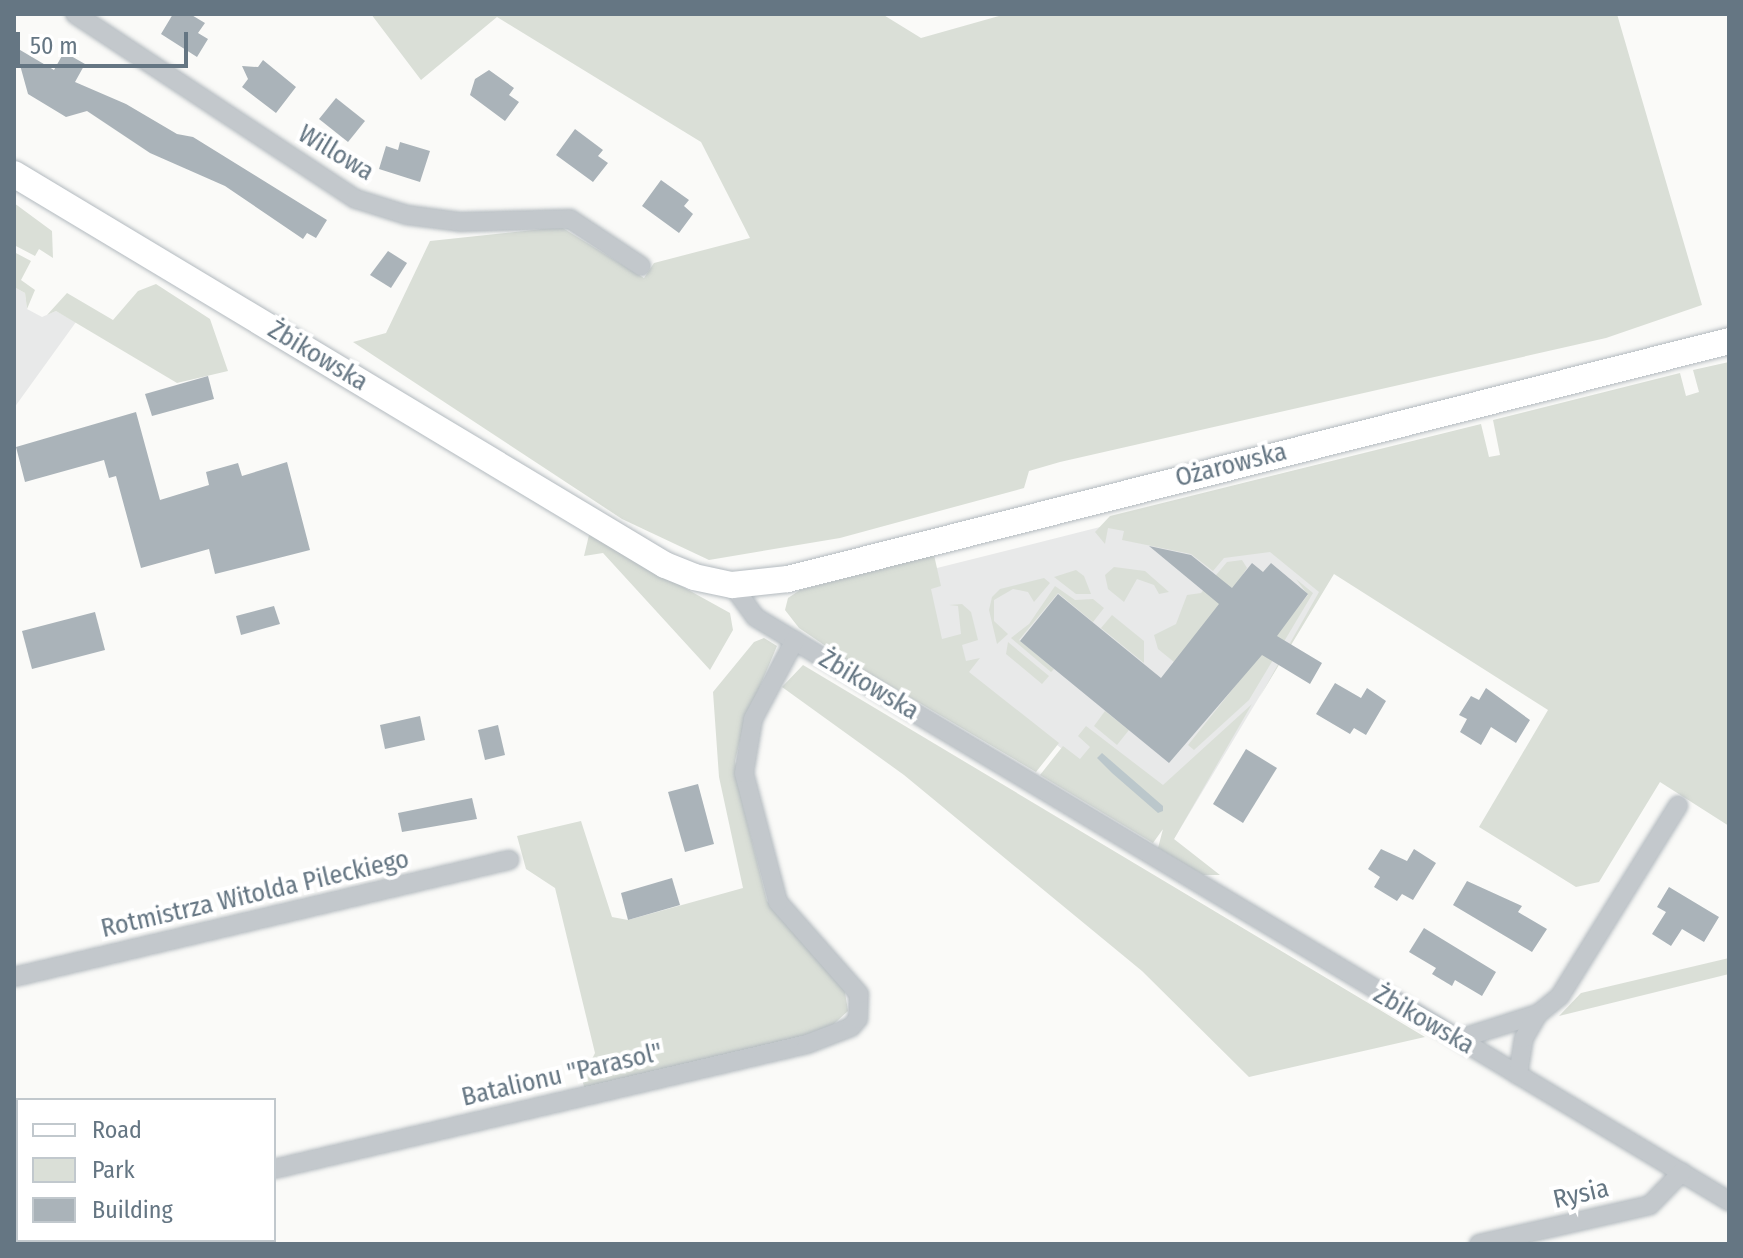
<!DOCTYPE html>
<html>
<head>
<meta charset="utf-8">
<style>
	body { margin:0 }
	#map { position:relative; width:1743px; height:1258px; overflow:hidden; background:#fafaf8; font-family:"Fira Sans Condensed",sans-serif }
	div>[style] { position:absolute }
	.built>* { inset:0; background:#e8e9e9 }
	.green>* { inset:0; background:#dadfd7 }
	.water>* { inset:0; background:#bbc7cb }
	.building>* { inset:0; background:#aab3b9 }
	.roads { filter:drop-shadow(0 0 2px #b3babf) drop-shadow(0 0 2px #b3babf) }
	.minor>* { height:18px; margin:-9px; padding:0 9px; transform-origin:9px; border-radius:9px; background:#c3c8cc }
	.secondary>* { height:26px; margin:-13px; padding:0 13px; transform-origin:13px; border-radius:13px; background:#fff }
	span { translate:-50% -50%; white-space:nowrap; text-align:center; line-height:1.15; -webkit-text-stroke:8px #fff; paint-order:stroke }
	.street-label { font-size:26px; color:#657683 }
	.frame { position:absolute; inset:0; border:16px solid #657683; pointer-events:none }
	.legend { position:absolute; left:16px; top:1098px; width:260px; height:144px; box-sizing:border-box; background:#fff; border:2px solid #c1c8cd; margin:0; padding:10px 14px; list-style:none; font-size:24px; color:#657683 }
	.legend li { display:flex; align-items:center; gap:16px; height:40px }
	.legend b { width:40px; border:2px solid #c1c8cd }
	.scale { position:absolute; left:16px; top:32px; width:172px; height:36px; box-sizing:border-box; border:4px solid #657683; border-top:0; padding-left:10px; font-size:24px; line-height:28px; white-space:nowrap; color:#657683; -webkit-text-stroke:6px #fff; paint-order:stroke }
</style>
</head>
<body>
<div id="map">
	<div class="built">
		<div style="clip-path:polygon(14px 287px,25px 293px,27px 309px,42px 317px,56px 311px,76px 322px,14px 408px)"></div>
		<div style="clip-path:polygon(1104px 526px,1292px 548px,1333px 574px,1174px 839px,944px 654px,919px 607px,937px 568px)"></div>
	</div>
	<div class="green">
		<div style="clip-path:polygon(371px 14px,882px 14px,921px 38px,1006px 14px,1617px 14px,1702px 305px,1606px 338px,1060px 462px,1029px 471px,1024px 488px,840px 538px,709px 560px,622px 519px,353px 342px,386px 333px,430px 241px,561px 227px,644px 278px,654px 263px,750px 238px,701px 142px,497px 17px,421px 80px)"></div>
		<div style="clip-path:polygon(14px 203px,52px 231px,53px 258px,39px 249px,35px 256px,14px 245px)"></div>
		<div style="clip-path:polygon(14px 252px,31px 261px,21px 280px,35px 290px,27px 309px,25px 293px,14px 287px)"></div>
		<div style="clip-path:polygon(156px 284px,210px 319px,228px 371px,177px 383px,56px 311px,47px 315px,67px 293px,113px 320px,138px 291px)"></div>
		<div style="clip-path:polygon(1729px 362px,1729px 826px,1660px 782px,1599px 882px,1576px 887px,1479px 827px,1548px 710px,1334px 574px,1259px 698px,1319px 592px,1270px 552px,1224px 558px,1213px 571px,1191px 554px,1122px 540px,1124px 531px,1108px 528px,1105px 544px,1095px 532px,1110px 516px,1481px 424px,1489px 457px,1500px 455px,1493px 420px,1680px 373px,1686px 396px,1699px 392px,1693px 370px)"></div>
		<div style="clip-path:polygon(589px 535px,730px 613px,733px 630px,710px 670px,603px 553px,584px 556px)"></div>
		<div style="clip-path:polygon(934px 555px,941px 586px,931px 589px,942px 639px,961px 634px,958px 606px,949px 605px,962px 604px,971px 612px,978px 640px,962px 645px,966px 661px,980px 658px,969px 672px,1059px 743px,1036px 772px,842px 657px,799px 628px,785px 610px,788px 598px,800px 590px)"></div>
		<div style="clip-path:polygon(1242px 560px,1247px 568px,1238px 582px,1174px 662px,1158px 649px,1154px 635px,1176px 624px,1187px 595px,1201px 593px,1227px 562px)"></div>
		<div style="clip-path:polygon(1114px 567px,1145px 571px,1169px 592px,1159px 594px,1154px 585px,1137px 579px,1124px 602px,1108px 589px,1105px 575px)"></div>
		<div style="clip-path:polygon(1076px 570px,1084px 576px,1091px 594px,1076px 594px,1054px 577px)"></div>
		<div style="clip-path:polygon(1044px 578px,1050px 583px,1034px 602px,1028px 592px,1013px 589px,994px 600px,994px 621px,1008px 634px,997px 644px,989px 610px,992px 597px,1000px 589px)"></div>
		<div style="clip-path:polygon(1296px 579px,1313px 593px,1249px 700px,1194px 750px,1188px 745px,1308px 595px)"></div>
		<div style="clip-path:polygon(1055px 586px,1075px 600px,1093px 599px,1104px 608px,1093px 622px,1058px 593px,1019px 640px,1054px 669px,1051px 672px,1011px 638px,1029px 624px)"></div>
		<div style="clip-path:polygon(1112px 615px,1144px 641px,1144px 663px,1101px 628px)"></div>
		<div style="clip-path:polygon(764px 638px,777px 646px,744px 724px,735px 761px,741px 797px,767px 901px,844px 986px,848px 1011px,824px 1033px,585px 1090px,582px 1079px,595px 1053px,555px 888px,526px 869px,517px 836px,581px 821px,612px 917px,628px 920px,743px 888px,719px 777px,713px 692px,754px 642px)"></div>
		<div style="clip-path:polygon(1008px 642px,1049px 676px,1042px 684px,1006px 654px)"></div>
		<div style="clip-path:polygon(803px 665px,1425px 1037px,1249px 1077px,1142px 971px,904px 775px,782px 687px)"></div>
		<div style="clip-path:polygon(1252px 704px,1174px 839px,1220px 875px,1203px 875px,1158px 848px,1163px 829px,1153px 843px,1040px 775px,1063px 746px,1080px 759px,1090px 747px,1078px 736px,1086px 726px,1163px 785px)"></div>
		<div style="clip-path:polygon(1105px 711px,1129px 730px,1117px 745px,1094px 726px)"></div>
		<div style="clip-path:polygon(1729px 958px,1729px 974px,1559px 1016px,1581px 993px)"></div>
	</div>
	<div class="water">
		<div style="clip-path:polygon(1102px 753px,1163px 806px,1163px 811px,1158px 813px,1112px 773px,1097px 758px)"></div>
	</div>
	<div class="building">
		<div style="clip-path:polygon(173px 14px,190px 14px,205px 23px,198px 33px,208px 39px,197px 57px,161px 34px)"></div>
		<div style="clip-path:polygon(15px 47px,54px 70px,64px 52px,85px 64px,75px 82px,126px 104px,177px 134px,193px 137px,327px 220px,316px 238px,307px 233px,303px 239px,225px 186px,150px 153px,87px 111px,66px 117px,28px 94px)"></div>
		<div style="clip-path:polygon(263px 60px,296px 87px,276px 113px,242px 87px,248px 79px,242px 66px,258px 67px)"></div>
		<div style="clip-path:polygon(489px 70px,514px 88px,509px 95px,519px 102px,505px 121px,470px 95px,475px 79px)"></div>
		<div style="clip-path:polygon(336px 98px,365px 121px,348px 142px,319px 119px)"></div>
		<div style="clip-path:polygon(575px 129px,603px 150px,598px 156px,608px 163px,593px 182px,556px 155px)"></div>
		<div style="clip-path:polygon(400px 142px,430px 151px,420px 182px,379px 169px,386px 146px,398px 150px)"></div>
		<div style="clip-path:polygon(661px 180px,689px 200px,684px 206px,693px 214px,679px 233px,642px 206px)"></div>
		<div style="clip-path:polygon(388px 251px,407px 263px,391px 288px,370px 275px)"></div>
		<div style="clip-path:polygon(208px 376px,214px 399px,152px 416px,145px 394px)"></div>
		<div style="clip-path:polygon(136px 412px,160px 500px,209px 485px,206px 472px,238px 463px,242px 476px,287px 462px,310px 550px,215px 574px,209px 549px,141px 568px,116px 476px,109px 478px,104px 460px,25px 482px,16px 447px)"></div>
		<div style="clip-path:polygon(1149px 546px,1191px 555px,1232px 588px,1252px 563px,1263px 572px,1271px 563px,1308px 594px,1277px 636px,1322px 663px,1310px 684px,1262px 655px,1169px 763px,1020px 641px,1058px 594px,1161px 678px,1219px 604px)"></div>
		<div style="clip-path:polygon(274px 606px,280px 624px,241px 635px,236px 616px)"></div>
		<div style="clip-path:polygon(95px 612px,105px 650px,32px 669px,22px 631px)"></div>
		<div style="clip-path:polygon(1335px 683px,1361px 698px,1367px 688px,1386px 701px,1366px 735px,1354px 728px,1350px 734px,1316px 714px)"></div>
		<div style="clip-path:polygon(1486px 688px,1530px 720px,1516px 743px,1491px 727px,1481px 745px,1460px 732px,1467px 719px,1459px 715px,1471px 696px,1479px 700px)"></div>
		<div style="clip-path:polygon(420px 716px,425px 740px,385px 749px,380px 725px)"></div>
		<div style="clip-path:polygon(498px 725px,505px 755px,485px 760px,478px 730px)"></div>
		<div style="clip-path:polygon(1246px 749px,1277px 768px,1243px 823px,1213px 804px)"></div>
		<div style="clip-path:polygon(698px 784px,714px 844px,685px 852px,668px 792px)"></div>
		<div style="clip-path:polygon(472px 798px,477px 819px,402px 832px,398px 813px)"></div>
		<div style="clip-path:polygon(1381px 849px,1407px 861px,1414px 849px,1436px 863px,1413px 900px,1402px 894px,1397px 901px,1374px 887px,1380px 877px,1368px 869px)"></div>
		<div style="clip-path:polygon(672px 878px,680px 905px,628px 920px,621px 893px)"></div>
		<div style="clip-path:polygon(1467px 881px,1522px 906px,1518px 912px,1547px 929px,1532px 952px,1453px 905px)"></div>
		<div style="clip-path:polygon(1669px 887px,1719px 917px,1704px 942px,1682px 929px,1671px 946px,1652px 934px,1666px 912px,1657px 907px)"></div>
		<div style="clip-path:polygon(1424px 928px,1496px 972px,1482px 996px,1455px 980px,1452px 986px,1432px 974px,1436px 968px,1409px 952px)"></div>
	</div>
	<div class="roads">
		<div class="minor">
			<div style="left:75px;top:14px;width:336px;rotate:33.4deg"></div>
			<div style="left:356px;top:199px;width:53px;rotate:17.4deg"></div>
			<div style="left:407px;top:215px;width:53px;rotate:7.5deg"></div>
			<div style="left:460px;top:222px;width:110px;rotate:-1.6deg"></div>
			<div style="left:570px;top:219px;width:85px;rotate:33.5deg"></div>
			<div style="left:732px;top:585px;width:39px;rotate:54deg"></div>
			<div style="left:755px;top:617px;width:1136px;rotate:30.95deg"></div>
			<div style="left:14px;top:977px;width:509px;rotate:-13.3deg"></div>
			<div style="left:1459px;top:1039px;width:83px;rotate:-17.6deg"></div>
			<div style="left:1538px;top:1014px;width:28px;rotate:-39deg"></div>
			<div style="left:1560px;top:996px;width:224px;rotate:-58.2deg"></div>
			<div style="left:1518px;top:1075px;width:37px;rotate:-81deg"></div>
			<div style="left:1524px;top:1038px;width:28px;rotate:-60deg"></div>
			<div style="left:274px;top:1169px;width:547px;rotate:-13.2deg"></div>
			<div style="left:807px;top:1044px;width:47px;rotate:-21.1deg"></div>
			<div style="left:851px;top:1027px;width:11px;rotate:-49deg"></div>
			<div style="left:858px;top:1019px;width:25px;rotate:-88deg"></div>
			<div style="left:859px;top:994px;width:123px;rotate:-131.4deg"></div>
			<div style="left:778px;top:902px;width:133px;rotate:-104.8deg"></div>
			<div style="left:744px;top:773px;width:55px;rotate:-80.5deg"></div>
			<div style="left:753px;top:719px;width:89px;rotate:-62deg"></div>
			<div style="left:14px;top:1230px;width:4px;rotate:-14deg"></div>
			<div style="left:1479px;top:1244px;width:175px;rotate:-12.8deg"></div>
			<div style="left:1650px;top:1205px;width:46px;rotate:-45.9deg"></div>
		</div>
		<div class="secondary">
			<div style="left:14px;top:174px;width:759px;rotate:30.99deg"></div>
			<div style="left:665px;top:565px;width:31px;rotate:22deg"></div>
			<div style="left:694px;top:577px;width:39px;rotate:12deg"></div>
			<div style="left:732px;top:585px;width:56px;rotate:-6.1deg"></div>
			<div style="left:788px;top:579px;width:971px;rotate:-14.19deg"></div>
		</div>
	</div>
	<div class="street-label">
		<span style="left:336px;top:153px;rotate:31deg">Willowa</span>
		<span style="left:318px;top:356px;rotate:31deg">Żbikowska</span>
		<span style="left:1231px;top:465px;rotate:-14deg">Ożarowska</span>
		<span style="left:869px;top:685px;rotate:31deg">Żbikowska</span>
		<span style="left:255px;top:894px;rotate:-13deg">Rotmistrza Witolda Pileckiego</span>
		<span style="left:1424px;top:1020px;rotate:30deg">Żbikowska</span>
		<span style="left:562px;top:1075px;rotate:-13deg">Batalionu "Parasol"</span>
		<span style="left:1581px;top:1194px;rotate:-13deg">Rysia</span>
	</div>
	<div class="frame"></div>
	<ul class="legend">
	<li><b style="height:10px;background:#fff"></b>Road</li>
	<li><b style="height:22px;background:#dadfd7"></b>Park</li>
	<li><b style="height:22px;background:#aab3b9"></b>Building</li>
	</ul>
	<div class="scale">50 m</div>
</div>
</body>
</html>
